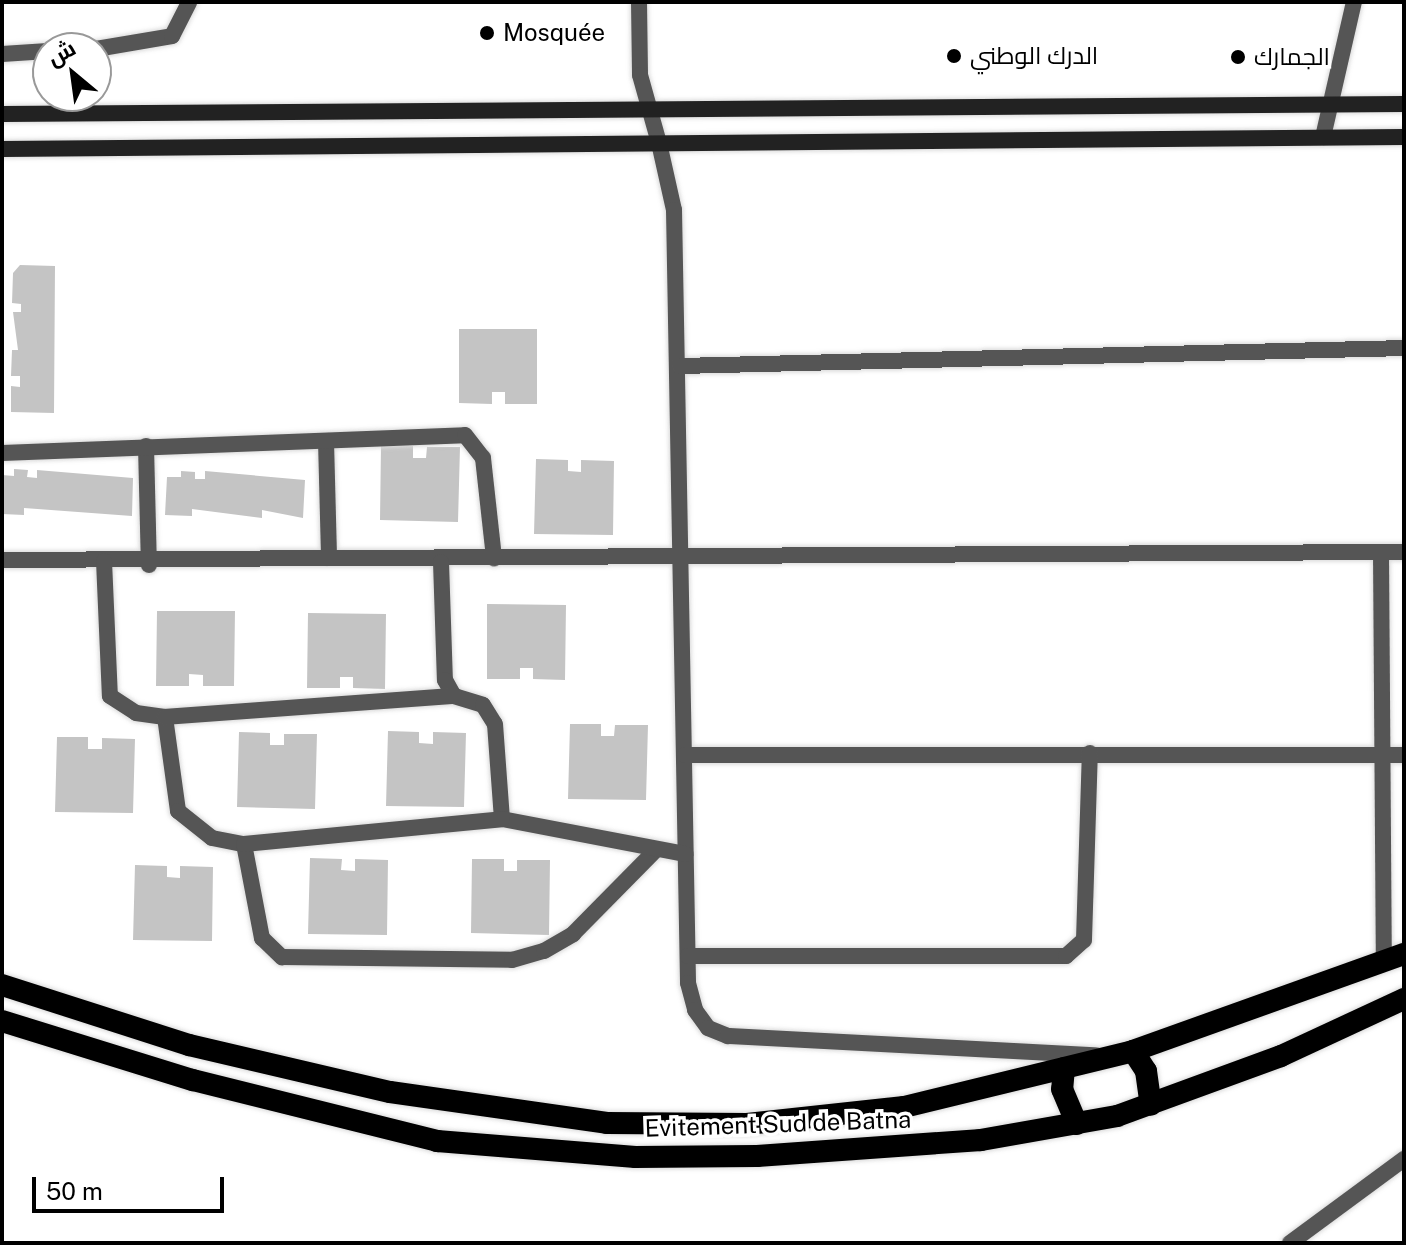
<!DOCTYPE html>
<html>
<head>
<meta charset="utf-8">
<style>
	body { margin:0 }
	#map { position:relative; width:1406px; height:1245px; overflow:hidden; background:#fff; font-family:"Public Sans",Cairo,sans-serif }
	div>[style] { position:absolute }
	.building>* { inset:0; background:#c4c4c4 }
	.roads { filter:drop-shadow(0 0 2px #dbdbdb) drop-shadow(0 0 2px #dbdbdb) }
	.minor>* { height:16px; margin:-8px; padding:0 8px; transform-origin:8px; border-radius:8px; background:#555 }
	.tertiary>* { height:16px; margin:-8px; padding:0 8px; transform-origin:8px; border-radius:8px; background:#555 }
	.secondary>* { height:16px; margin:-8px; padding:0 8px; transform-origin:8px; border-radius:8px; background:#222 }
	.trunk>* { height:22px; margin:-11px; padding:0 11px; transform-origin:11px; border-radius:11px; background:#000 }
	.dots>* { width:22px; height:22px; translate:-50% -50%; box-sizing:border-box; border:4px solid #fff; border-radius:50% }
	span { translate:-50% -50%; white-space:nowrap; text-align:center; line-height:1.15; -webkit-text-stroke:7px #fff; paint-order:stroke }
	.poi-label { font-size:24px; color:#000 }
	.left { translate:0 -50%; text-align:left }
	.street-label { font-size:24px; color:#000 }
	.frame { position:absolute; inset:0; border:4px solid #000; pointer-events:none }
	.north { position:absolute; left:32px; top:32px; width:80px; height:80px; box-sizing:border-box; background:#fff; border:2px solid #999; border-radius:50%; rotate:331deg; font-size:22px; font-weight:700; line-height:32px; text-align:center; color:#000 }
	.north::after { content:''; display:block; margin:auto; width:28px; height:36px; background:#000; clip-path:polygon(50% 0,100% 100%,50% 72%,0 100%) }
	.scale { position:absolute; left:32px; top:1177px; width:192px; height:36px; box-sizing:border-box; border:4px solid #000; border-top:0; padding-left:10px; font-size:24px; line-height:28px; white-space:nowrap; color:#000; -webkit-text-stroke:6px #fff; paint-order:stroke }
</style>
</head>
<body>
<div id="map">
	<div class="building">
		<div style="clip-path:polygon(20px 265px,55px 266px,54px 413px,11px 412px,11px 386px,20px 387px,20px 376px,11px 376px,12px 350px,18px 350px,13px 312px,21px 312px,21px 304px,12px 303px,13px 273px)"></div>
		<div style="clip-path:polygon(459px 329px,537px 329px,537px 404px,505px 404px,505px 392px,492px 392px,492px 404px,459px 403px)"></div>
		<div style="clip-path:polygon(381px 445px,413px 446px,413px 458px,426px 458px,427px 447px,460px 447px,458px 522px,380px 520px)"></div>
		<div style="clip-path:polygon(536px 459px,568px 460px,568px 471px,581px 472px,581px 460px,614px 461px,613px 535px,534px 534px)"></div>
		<div style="clip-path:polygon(14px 469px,28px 470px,27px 477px,37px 478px,37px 470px,133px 478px,132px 516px,24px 508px,24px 515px,2px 514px,2px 475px,14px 476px)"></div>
		<div style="clip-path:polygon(181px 471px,195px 472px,195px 479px,205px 479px,205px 471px,305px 480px,303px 518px,262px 510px,262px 518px,192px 509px,192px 516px,165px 515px,167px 477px,181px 477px)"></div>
		<div style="clip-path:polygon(487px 604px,566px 605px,565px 680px,533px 679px,533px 668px,520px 668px,520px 679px,487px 679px)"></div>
		<div style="clip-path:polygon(157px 611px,235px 611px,234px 686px,203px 686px,203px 675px,189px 674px,189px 686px,156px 686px)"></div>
		<div style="clip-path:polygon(308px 613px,386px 614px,385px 689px,353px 688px,353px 677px,340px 677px,340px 688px,307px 688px)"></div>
		<div style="clip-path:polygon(570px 724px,601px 724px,601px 736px,614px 736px,615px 725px,648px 725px,646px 800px,568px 799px)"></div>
		<div style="clip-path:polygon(388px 731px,419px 732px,419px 743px,433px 744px,433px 732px,466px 733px,464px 807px,386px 806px)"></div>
		<div style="clip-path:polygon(239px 732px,270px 733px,270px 745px,284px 745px,284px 734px,317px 734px,315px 809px,237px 807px)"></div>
		<div style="clip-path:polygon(57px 737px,88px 737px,88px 749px,102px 749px,102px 738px,135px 739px,133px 813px,55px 812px)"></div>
		<div style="clip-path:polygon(310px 858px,342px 859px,341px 870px,355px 871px,355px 859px,388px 860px,387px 935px,308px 934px)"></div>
		<div style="clip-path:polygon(472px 859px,504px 859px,504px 871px,517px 871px,517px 860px,550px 860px,549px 935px,471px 933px)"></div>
		<div style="clip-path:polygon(135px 865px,167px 866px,167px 877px,180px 878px,180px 866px,213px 867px,212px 941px,133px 940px)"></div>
	</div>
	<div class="roads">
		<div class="minor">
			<div style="left:96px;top:49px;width:77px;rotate:-9.7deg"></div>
			<div style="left:172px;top:36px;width:38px;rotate:-63deg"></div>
			<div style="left:2px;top:54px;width:46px;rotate:-3.7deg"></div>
			<div style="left:1323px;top:137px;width:139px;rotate:-77.1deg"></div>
			<div style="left:659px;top:143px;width:69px;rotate:77.4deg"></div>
			<div style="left:674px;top:210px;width:773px;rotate:88.96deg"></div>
			<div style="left:688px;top:983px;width:28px;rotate:75deg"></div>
			<div style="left:695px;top:1010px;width:22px;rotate:54deg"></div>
			<div style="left:708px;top:1028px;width:22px;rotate:22deg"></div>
			<div style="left:728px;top:1036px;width:368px;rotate:3deg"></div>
			<div style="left:680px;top:366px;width:724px;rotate:-1.42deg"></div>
			<div style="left:326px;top:441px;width:117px;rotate:88.5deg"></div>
			<div style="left:146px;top:446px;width:119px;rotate:88.6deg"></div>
			<div style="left:2px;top:453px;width:463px;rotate:-2.2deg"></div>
			<div style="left:465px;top:435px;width:29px;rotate:52deg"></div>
			<div style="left:483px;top:458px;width:101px;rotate:83.7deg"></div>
			<div style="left:1381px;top:552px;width:410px;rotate:89.6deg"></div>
			<div style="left:2px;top:560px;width:1402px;rotate:-0.33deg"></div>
			<div style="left:104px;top:561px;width:135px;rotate:87.5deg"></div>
			<div style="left:110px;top:696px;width:31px;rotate:33deg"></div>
			<div style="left:136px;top:713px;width:29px;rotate:8deg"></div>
			<div style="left:165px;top:717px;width:95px;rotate:82.1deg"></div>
			<div style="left:178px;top:811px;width:43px;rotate:38.5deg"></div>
			<div style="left:212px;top:838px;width:33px;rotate:11deg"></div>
			<div style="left:244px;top:844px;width:96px;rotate:79.2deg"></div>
			<div style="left:262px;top:938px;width:28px;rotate:44deg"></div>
			<div style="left:282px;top:957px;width:230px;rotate:0.7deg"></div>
			<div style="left:512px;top:960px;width:33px;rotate:-16deg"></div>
			<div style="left:544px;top:951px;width:34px;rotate:-30deg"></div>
			<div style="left:573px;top:934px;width:115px;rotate:-45.4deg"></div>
			<div style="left:441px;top:562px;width:118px;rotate:88.1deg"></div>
			<div style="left:445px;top:680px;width:18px;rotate:61deg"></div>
			<div style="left:454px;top:696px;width:30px;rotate:17deg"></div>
			<div style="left:483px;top:705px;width:22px;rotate:58deg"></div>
			<div style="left:495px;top:724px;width:95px;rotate:85.8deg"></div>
			<div style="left:502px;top:819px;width:187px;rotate:10.8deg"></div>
			<div style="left:165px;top:717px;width:290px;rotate:-4.2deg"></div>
			<div style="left:685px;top:755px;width:719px"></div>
			<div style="left:244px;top:844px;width:259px;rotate:-5.5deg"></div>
			<div style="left:688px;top:956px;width:378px"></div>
			<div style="left:1066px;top:956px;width:24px;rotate:-42deg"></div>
			<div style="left:1084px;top:940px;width:187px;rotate:-88.2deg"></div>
			<div style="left:1290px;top:1243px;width:142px;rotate:-36.4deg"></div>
		</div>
		<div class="tertiary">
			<div style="left:639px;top:2px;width:73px;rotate:89.2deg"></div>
			<div style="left:640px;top:75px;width:71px;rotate:74.4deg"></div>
		</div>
		<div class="secondary">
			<div style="left:2px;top:114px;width:1402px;rotate:-0.41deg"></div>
			<div style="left:2px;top:149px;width:1402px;rotate:-0.49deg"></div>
		</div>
		<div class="trunk">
			<div style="left:2px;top:985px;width:196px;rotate:17.8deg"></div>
			<div style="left:189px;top:1045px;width:206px;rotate:13.2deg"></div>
			<div style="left:390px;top:1092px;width:219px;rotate:8.1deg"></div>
			<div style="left:607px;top:1123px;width:140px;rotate:0.4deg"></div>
			<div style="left:747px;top:1124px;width:158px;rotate:-6.2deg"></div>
			<div style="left:904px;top:1107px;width:236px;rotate:-13.7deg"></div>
			<div style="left:1133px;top:1051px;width:288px;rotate:-19.7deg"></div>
			<div style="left:2px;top:1021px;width:200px;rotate:17.2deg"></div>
			<div style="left:193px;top:1080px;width:252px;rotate:14deg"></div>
			<div style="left:437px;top:1141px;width:199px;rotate:4.6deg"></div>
			<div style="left:635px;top:1157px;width:122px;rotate:-0.5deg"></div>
			<div style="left:757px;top:1156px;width:225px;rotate:-4.1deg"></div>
			<div style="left:981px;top:1140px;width:138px;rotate:-10deg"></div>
			<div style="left:1117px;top:1116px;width:175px;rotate:-20.1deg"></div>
			<div style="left:1281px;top:1056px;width:136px;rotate:-24.9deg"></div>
			<div style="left:1133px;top:1051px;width:24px;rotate:57deg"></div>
			<div style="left:1146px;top:1071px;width:34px;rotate:82deg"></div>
			<div style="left:1064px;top:1068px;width:21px;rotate:95deg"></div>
			<div style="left:1062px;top:1089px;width:38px;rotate:67deg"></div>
		</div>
	</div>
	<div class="dots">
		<div style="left:487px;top:33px;background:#000"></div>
		<div style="left:954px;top:56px;background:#000"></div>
		<div style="left:1238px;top:57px;background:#000"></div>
	</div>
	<div class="poi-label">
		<span class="left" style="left:503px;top:33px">Mosquée</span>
		<span class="left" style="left:970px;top:56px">الدرك الوطني</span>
		<span class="left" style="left:1254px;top:57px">الجمارك</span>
	</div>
	<div class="street-label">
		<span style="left:778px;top:1124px;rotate:-2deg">Evitement Sud de Batna</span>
	</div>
	<div class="frame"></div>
	<div class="north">ش</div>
	<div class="scale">50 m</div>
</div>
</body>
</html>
